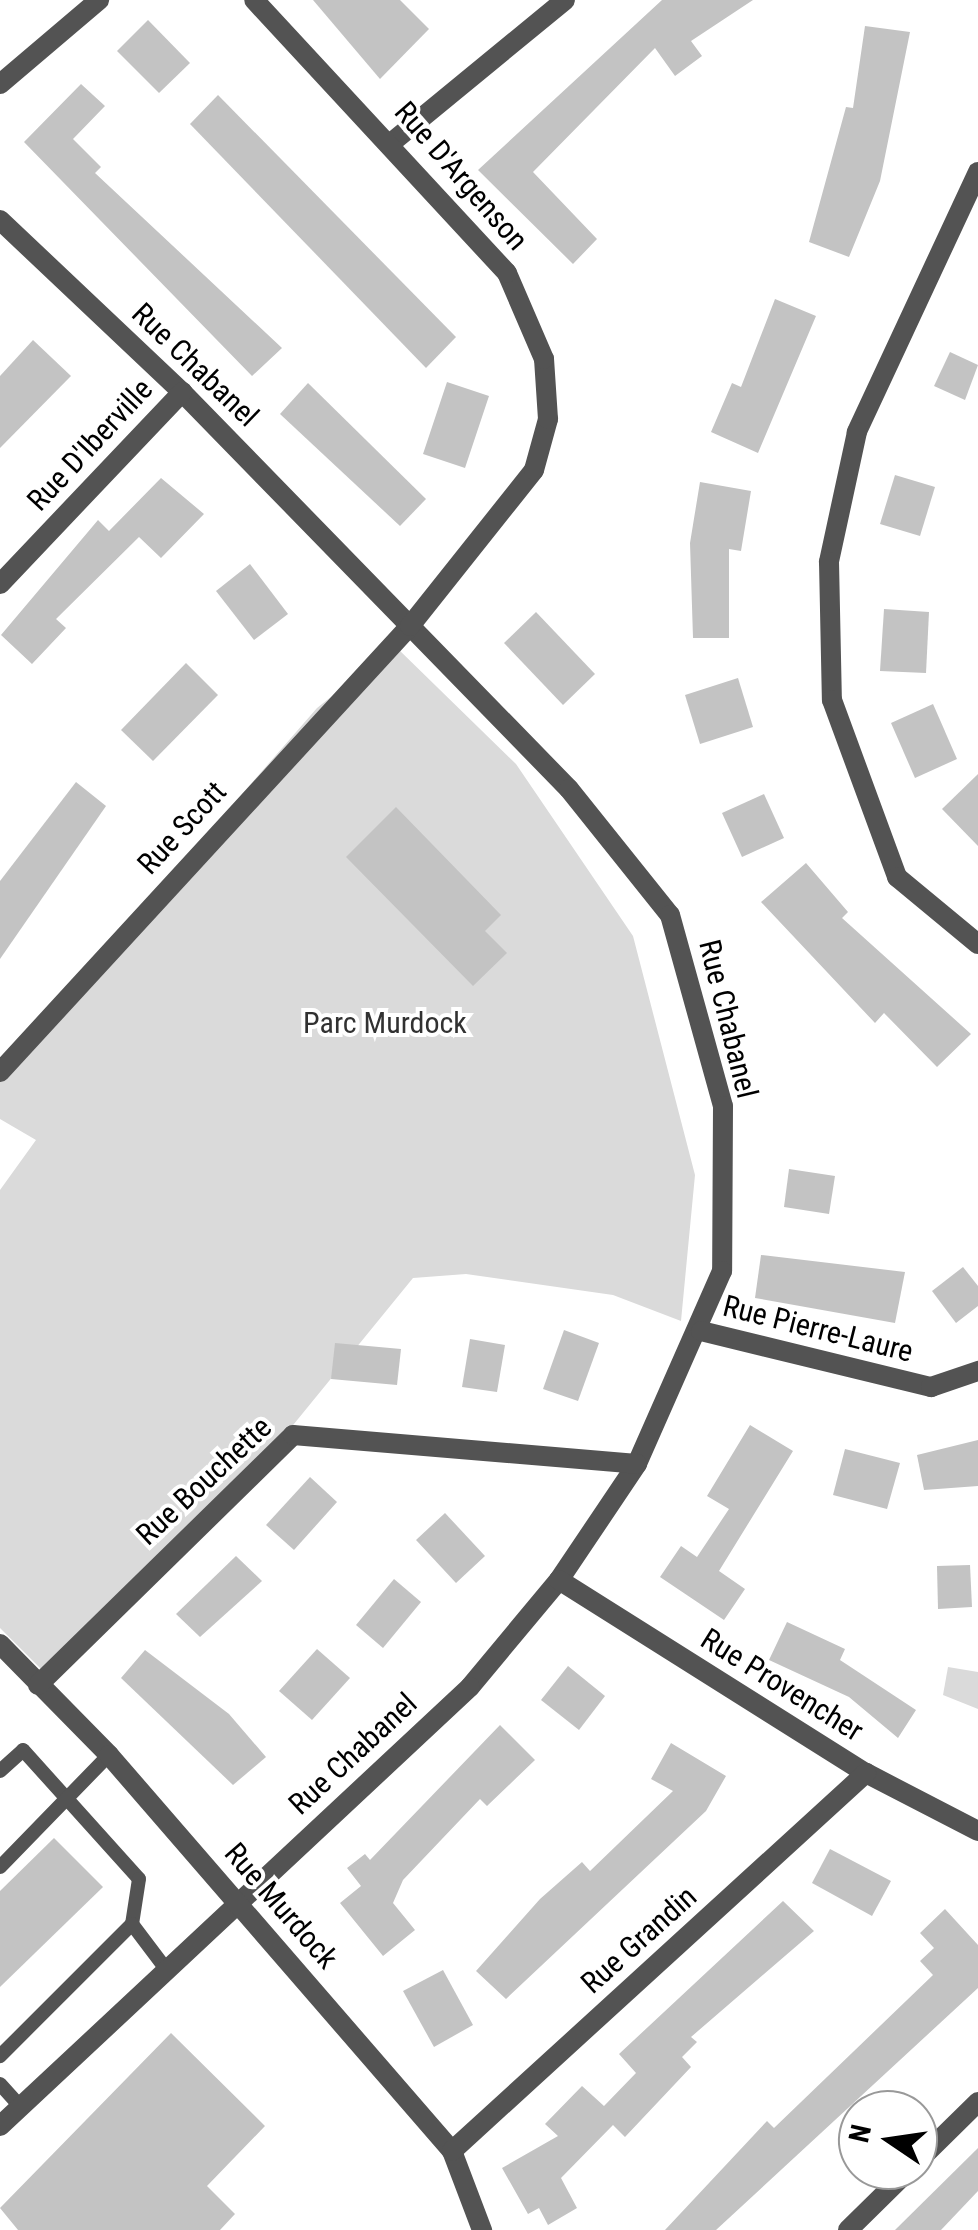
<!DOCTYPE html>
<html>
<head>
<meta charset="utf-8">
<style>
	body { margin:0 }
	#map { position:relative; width:978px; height:2230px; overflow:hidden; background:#fff; font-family:"Roboto Condensed",sans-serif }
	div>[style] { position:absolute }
	.green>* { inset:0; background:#dadada }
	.building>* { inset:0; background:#c3c3c3 }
	.service>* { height:14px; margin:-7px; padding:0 7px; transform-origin:7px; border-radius:7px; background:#535353 }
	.minor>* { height:20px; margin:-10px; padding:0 10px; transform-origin:10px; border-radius:10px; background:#535353 }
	span { translate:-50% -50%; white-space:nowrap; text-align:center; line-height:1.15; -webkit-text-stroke:8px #fff; paint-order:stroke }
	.street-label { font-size:30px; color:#000 }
	.park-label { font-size:30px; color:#313131 }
	.north { position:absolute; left:838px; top:2090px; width:100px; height:100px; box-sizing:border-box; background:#fff; border:2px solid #999; border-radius:50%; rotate:283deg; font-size:28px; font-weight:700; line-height:40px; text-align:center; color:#000 }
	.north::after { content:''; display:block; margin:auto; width:35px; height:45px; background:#000; clip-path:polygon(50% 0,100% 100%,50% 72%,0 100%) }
</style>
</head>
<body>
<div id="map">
	<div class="green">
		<div style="clip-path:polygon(395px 646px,516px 764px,633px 936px,695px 1175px,681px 1321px,613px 1295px,466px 1274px,413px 1278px,250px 1478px,48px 1676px,0 1628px,0 1190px,36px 1140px,0 1119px,0 1072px,317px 708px)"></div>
		<div style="clip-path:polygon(948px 1667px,978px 1672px,978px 1709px,943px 1695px)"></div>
	</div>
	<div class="building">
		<div style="clip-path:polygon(313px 0,400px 0,429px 29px,380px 79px)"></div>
		<div style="clip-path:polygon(662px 0,753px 0,691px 41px,702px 56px,675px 76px,655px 48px,533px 172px,597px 239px,573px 264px,478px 170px)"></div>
		<div style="clip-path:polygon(148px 20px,190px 63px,159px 93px,117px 51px)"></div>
		<div style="clip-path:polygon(865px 26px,910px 32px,880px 181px,849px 257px,809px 242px,846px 107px,853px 108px)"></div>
		<div style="clip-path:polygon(81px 84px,105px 106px,73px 139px,101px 167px,95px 173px,282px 348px,252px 376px,24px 142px)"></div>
		<div style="clip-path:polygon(218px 95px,456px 337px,426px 368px,190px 124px)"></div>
		<div style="clip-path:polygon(775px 299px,816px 316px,758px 453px,711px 432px,732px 383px,741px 387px)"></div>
		<div style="clip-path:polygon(33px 340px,71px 376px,0 448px,0 376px)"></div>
		<div style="clip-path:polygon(950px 352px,978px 365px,965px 400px,934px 386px)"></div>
		<div style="clip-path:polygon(447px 382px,489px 396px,465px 468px,423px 454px)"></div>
		<div style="clip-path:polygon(308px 383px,426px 499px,400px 526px,280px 414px)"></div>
		<div style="clip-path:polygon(895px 475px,935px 487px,920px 536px,880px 524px)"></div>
		<div style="clip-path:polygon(161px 478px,204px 514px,161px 558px,139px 537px,56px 619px,66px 628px,32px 664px,1px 635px,98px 520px,109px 531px)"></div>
		<div style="clip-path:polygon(700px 482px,751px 491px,741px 551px,729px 549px,729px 638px,693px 638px,690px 543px)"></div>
		<div style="clip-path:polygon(250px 564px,288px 614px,254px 640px,216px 591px)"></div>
		<div style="clip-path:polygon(884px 609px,929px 612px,926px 673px,880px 671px)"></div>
		<div style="clip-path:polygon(536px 612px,595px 674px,563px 705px,504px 643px)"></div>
		<div style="clip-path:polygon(186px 663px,218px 695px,153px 761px,121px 730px)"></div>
		<div style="clip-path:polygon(738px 678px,753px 727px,700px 744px,685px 695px)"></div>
		<div style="clip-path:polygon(933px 704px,957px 759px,915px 778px,891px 723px)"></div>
		<div style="clip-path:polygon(978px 774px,978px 846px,942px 809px)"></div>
		<div style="clip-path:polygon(76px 782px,106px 806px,0 959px,0 881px)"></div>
		<div style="clip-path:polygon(764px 794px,784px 838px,742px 857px,722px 813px)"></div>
		<div style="clip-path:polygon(396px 807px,501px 915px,485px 931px,507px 953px,473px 986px,346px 857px)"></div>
		<div style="clip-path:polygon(806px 863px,848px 912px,842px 918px,971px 1034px,937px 1067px,884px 1013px,875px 1023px,761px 902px)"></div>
		<div style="clip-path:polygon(789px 1169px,835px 1176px,829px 1214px,784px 1207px)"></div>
		<div style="clip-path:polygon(761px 1255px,905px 1272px,895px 1323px,755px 1298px)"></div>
		<div style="clip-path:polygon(963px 1267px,978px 1286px,978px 1306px,956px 1323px,932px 1291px)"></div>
		<div style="clip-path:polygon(564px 1330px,599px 1343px,578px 1401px,543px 1389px)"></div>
		<div style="clip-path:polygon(470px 1339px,505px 1345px,497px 1392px,462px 1387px)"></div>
		<div style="clip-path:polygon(335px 1343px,401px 1349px,397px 1385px,331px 1379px)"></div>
		<div style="clip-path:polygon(750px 1425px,793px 1451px,719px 1571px,745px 1589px,724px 1620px,660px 1577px,681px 1546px,697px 1557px,729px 1509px,707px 1496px)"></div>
		<div style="clip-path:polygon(978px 1440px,978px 1486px,924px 1490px,917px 1455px)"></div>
		<div style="clip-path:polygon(845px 1449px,900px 1463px,887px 1509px,833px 1495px)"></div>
		<div style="clip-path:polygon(310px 1477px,337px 1502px,294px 1550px,266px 1525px)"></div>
		<div style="clip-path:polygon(445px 1513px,485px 1556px,456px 1583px,416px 1540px)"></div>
		<div style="clip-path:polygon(236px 1556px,262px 1581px,200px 1637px,176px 1614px)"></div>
		<div style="clip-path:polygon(970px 1565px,972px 1607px,938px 1609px,937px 1566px)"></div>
		<div style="clip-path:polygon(394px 1579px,421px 1602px,383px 1648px,356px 1625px)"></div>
		<div style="clip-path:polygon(787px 1622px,845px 1649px,840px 1660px,916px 1710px,898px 1738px,849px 1697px,769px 1660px)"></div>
		<div style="clip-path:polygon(317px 1649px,350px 1678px,312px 1720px,279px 1691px)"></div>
		<div style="clip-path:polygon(145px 1650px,229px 1714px,266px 1757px,233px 1785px,121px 1678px)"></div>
		<div style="clip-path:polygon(568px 1666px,605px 1696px,579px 1730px,541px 1700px)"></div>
		<div style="clip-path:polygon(500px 1725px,535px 1760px,487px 1806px,480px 1799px,403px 1880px,393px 1903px,415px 1930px,383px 1956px,340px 1903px,361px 1886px,347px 1868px,365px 1854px,370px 1860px)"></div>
		<div style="clip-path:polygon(671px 1743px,726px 1776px,706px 1811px,506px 1999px,476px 1971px,540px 1899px,582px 1862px,590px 1871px,673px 1791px,651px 1779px)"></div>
		<div style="clip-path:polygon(54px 1838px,103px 1887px,0 1987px,0 1891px)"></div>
		<div style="clip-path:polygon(830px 1849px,891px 1881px,872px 1916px,812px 1883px)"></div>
		<div style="clip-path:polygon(783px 1901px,814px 1931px,691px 2037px,697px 2042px,682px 2057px,691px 2067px,625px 2137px,613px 2125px,561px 2178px,577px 2208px,548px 2225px,539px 2208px,528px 2214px,502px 2168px,558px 2136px,545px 2124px,582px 2086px,604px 2106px,636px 2073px,619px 2054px)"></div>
		<div style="clip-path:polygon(945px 1909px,978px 1945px,978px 1988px,716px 2230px,665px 2230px,767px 2121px,774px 2128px,933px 1975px,920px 1961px,934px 1948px,920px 1933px)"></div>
		<div style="clip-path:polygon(443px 1970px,473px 2025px,434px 2047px,403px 1991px)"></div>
		<div style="clip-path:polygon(171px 2033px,265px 2126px,207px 2186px,235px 2214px,220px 2230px,18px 2230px,0 2208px)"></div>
		<div style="clip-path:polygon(978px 2148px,978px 2191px,941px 2230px,895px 2230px)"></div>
	</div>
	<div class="service">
		<div style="left:0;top:1771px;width:31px;rotate:-42deg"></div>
		<div style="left:23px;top:1750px;width:173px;rotate:48deg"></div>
		<div style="left:139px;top:1879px;width:46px;rotate:98.8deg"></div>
		<div style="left:132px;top:1924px;width:187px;rotate:135deg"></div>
		<div style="left:0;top:1867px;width:156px;rotate:-45.8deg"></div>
		<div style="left:132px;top:1924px;width:56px;rotate:52.9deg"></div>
		<div style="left:0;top:2084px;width:31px;rotate:48deg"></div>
	</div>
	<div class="minor">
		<div style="left:0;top:84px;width:130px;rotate:-40.3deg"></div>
		<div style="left:391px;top:143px;width:225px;rotate:-39.4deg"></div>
		<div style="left:978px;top:172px;width:287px;rotate:115deg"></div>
		<div style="left:857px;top:432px;width:133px;rotate:102.2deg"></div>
		<div style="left:829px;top:562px;width:138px;rotate:88.8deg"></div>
		<div style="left:832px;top:700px;width:189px;rotate:69.8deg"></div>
		<div style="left:897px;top:877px;width:105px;rotate:39.6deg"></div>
		<div style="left:0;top:220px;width:250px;rotate:43.4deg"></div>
		<div style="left:182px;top:392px;width:554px;rotate:45.73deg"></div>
		<div style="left:569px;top:789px;width:161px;rotate:51.3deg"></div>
		<div style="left:670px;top:915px;width:198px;rotate:74.5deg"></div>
		<div style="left:723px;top:1106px;width:165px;rotate:90.3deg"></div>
		<div style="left:722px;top:1271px;width:211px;rotate:113.8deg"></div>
		<div style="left:637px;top:1464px;width:140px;rotate:123.9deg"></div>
		<div style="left:559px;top:1580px;width:139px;rotate:129.8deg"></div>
		<div style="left:470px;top:1687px;width:643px;rotate:136.95deg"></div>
		<div style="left:0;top:584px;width:265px;rotate:-46.5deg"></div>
		<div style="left:0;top:1072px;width:606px;rotate:-47.41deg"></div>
		<div style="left:410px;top:626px;width:199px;rotate:-51.5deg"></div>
		<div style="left:534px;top:470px;width:53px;rotate:-74.6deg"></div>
		<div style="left:548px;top:419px;width:60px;rotate:-93.8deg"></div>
		<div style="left:544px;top:359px;width:94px;rotate:-113.3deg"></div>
		<div style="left:507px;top:273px;width:372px;rotate:-132.8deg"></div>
		<div style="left:701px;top:1331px;width:237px;rotate:13.7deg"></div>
		<div style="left:931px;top:1387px;width:50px;rotate:-18.8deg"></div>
		<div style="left:559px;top:1580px;width:363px;rotate:32.2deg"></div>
		<div style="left:866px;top:1773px;width:126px;rotate:27.4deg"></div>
		<div style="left:0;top:1644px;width:156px;rotate:45.5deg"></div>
		<div style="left:109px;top:1755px;width:524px;rotate:49.1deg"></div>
		<div style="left:452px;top:2151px;width:85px;rotate:69.2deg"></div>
		<div style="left:38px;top:1685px;width:357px;rotate:-44.4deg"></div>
		<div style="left:293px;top:1435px;width:345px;rotate:4.8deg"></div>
		<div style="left:452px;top:2151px;width:561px;rotate:-42.4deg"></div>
		<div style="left:918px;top:2161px;width:84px;rotate:-44.5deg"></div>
		<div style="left:848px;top:2230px;width:86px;rotate:-44.5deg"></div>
	</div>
	<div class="street-label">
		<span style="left:461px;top:176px;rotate:49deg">Rue D'Argenson</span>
		<span style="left:195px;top:365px;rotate:44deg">Rue Chabanel</span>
		<span style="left:90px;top:445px;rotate:-47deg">Rue D'Iberville</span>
		<span style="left:182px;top:828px;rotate:-47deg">Rue Scott</span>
		<span style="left:728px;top:1019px;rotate:76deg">Rue Chabanel</span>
		<span style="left:818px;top:1329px;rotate:14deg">Rue Pierre-Laure</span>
		<span style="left:204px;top:1481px;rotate:-43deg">Rue Bouchette</span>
		<span style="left:782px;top:1685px;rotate:32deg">Rue Provencher</span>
		<span style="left:353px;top:1754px;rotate:-43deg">Rue Chabanel</span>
		<span style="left:281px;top:1906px;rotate:49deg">Rue Murdock</span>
		<span style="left:639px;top:1940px;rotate:-42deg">Rue Grandin</span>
	</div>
	<div class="park-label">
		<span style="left:385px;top:1023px">Parc Murdock</span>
	</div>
	<div class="north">N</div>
</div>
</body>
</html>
